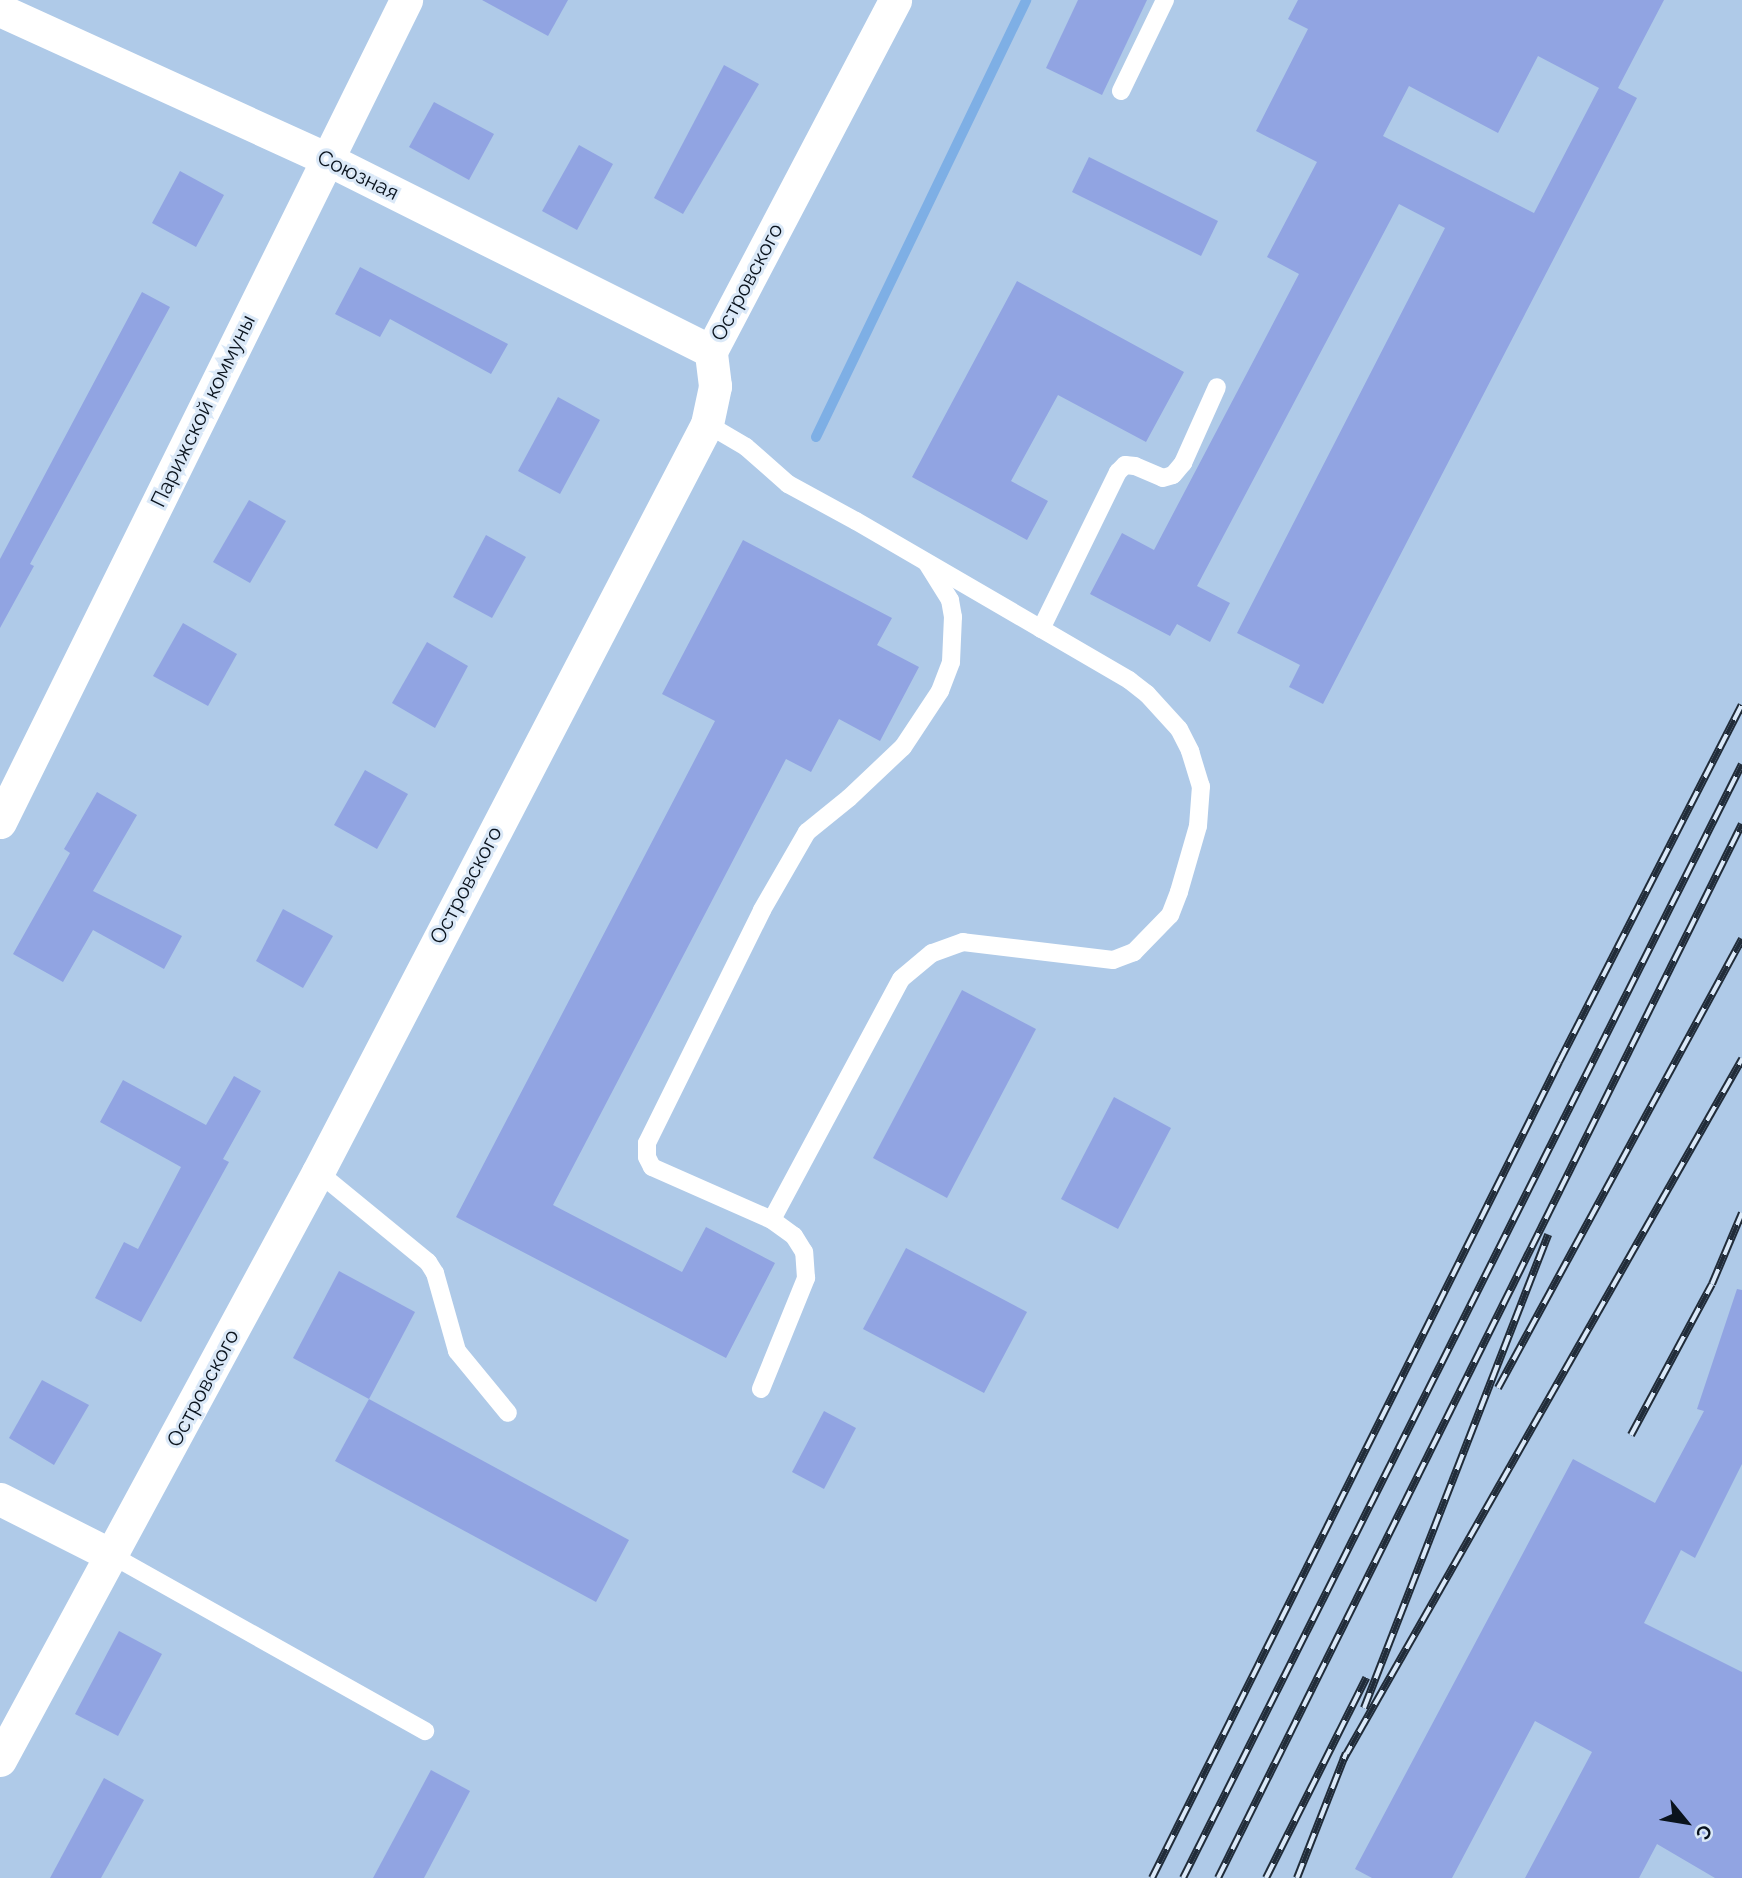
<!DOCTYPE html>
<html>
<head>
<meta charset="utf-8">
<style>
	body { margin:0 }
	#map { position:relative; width:1742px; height:1878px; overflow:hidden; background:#afcae8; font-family:Raleway,sans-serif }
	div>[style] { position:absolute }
	.stream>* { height:10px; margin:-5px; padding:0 5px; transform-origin:5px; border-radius:5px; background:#7eafe5 }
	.building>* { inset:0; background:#91a4e2 }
	.lane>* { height:18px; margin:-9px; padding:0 9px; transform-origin:9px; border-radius:9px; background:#fff }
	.street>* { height:33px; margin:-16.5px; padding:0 16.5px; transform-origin:16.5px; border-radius:16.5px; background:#fff }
	.rail>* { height:8px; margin-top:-4px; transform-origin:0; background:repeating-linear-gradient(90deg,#dbe9f8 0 16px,#212c39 0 32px); box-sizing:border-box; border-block:2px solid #212c39 }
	span { translate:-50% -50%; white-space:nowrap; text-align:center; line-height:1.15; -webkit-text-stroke:6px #dbe9f8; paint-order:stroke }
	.street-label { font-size:21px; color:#0a131d }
	.north { position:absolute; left:1651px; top:1787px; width:70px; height:70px; -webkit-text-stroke:5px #dbe9f8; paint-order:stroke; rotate:120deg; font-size:19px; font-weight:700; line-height:28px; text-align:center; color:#0a131d }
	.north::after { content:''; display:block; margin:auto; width:24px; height:32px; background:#0a131d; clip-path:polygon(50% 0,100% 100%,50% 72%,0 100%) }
</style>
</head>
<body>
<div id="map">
	<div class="stream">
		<div style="left:816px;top:437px;width:485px;rotate:-64.3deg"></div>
	</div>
	<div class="building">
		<div style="clip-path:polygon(482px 0,568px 0,548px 36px)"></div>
		<div style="clip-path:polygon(1078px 0,1147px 0,1102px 95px,1046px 68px)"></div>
		<div style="clip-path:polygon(evenodd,1298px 0,1664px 0,1618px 88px,1637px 98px,1323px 704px,1289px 687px,1300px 665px,1237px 633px,1445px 228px,1399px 204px,1197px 586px,1230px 603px,1210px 642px,1177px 624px,1170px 636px,1090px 594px,1122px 533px,1154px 550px,1299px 274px,1267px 257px,1317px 162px,1256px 131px,1308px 29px,1288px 19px,1298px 0,1538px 56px,1599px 88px,1534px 213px,1383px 136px,1409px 86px,1498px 133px,1538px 56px)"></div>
		<div style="clip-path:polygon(724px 65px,759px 84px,683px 214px,654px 198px)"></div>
		<div style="clip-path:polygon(434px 102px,494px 134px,469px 180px,409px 147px)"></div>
		<div style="clip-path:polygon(579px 145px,613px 164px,577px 230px,542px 211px)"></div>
		<div style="clip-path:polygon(1089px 157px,1218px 221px,1201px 256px,1072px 192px)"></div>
		<div style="clip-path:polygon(180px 171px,224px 195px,196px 247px,152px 223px)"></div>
		<div style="clip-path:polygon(360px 267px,508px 344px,491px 374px,390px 319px,380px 337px,335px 314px)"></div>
		<div style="clip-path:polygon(1017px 281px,1184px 372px,1146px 442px,1058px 395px,1011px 481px,1048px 501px,1027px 540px,912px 477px)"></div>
		<div style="clip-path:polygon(142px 292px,170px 307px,30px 564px,34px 566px,0 628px,0 559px)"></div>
		<div style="clip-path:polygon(558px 397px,600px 420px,560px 494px,518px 471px)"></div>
		<div style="clip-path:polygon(249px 500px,286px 521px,250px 583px,213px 562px)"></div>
		<div style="clip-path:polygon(486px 535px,526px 557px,492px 618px,453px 597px)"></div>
		<div style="clip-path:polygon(743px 540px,892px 618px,877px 645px,919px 667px,880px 741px,839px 719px,811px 772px,786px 759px,553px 1205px,682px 1272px,706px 1227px,775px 1263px,726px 1358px,456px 1217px,715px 721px,662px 694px)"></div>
		<div style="clip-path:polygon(183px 623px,237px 654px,208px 706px,153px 676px)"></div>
		<div style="clip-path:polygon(427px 642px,468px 666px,435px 728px,392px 703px)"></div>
		<div style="clip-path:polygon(365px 770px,408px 794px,377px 849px,334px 825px)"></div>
		<div style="clip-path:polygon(97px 792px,137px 815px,93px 891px,182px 936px,164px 969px,93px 930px,63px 982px,13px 954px,70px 853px,64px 849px)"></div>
		<div style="clip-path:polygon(283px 909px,333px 936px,303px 988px,256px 961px)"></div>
		<div style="clip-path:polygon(962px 990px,1036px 1029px,947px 1198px,873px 1158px)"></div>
		<div style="clip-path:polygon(234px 1076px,261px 1091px,223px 1159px,229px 1162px,141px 1322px,95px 1298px,124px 1242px,138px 1249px,181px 1167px,100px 1122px,123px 1080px,206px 1125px)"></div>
		<div style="clip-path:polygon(1114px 1097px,1171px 1128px,1118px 1229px,1061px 1199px)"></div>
		<div style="clip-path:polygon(906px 1248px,1027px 1312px,984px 1393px,863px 1329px)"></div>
		<div style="clip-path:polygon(339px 1271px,415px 1312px,369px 1399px,293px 1358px)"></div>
		<div style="clip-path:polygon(1737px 1289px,1742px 1290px,1742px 1464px,1695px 1558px,1681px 1550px,1644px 1623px,1742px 1672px,1742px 1878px,1715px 1878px,1657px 1844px,1639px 1878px,1525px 1878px,1592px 1752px,1535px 1721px,1452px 1878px,1372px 1878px,1355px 1869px,1573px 1459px,1655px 1503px,1704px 1411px,1697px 1409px)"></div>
		<div style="clip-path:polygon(42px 1380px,89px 1405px,54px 1465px,9px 1438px)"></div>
		<div style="clip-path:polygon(369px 1399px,629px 1540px,596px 1602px,335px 1461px)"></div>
		<div style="clip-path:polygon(824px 1411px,856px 1428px,824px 1489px,792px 1472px)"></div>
		<div style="clip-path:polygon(119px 1631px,162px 1654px,118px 1736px,75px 1714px)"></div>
		<div style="clip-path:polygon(431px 1770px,470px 1791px,424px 1878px,373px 1878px)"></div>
		<div style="clip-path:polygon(104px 1778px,144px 1800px,101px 1878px,50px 1878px)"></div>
	</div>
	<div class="lane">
		<div style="left:1121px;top:91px;width:101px;rotate:-64.2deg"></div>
		<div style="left:707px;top:424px;width:45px;rotate:30.5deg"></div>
		<div style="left:746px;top:447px;width:56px;rotate:41.4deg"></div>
		<div style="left:788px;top:484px;width:77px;rotate:28.6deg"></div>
		<div style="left:856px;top:521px;width:316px;rotate:30.2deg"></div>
		<div style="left:1129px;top:680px;width:23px;rotate:38deg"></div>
		<div style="left:1147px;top:694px;width:47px;rotate:47.6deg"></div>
		<div style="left:1179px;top:729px;width:25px;rotate:63deg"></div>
		<div style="left:1190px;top:751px;width:37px;rotate:73deg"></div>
		<div style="left:1201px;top:786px;width:40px;rotate:94.3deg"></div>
		<div style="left:1198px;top:826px;width:69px;rotate:106.1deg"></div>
		<div style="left:1179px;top:892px;width:25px;rotate:111deg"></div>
		<div style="left:1170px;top:915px;width:52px;rotate:134.2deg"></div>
		<div style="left:1134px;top:952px;width:22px;rotate:159deg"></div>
		<div style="left:1113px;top:960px;width:151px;rotate:-173.2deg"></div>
		<div style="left:963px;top:942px;width:33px;rotate:160deg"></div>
		<div style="left:932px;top:953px;width:40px;rotate:140deg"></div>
		<div style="left:901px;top:979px;width:273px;rotate:118.2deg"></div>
		<div style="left:772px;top:1220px;width:131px;rotate:-156.2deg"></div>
		<div style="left:652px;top:1167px;width:11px;rotate:-117deg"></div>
		<div style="left:647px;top:1157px;width:14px;rotate:-90deg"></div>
		<div style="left:647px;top:1143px;width:260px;rotate:-63.7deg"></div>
		<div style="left:762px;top:910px;width:90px;rotate:-60deg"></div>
		<div style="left:807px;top:832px;width:54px;rotate:-39deg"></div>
		<div style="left:849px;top:798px;width:74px;rotate:-43.4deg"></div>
		<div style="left:903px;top:747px;width:67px;rotate:-56.5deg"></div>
		<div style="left:940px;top:691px;width:31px;rotate:-69deg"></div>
		<div style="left:951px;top:662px;width:45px;rotate:-87.5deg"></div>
		<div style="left:953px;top:617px;width:17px;rotate:-100deg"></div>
		<div style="left:950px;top:600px;width:44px;rotate:-121.9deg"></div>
		<div style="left:1041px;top:629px;width:175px;rotate:-63.9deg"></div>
		<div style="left:1118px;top:472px;width:10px;rotate:-45deg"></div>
		<div style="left:1125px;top:465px;width:10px;rotate:6deg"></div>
		<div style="left:1135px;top:466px;width:30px;rotate:23deg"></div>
		<div style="left:1163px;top:478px;width:10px;rotate:-17deg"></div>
		<div style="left:1173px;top:475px;width:16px;rotate:-50deg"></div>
		<div style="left:1183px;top:463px;width:83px;rotate:-65.9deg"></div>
		<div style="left:318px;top:1172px;width:142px;rotate:39.3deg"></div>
		<div style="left:428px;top:1262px;width:13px;rotate:58deg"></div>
		<div style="left:435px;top:1273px;width:81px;rotate:74.2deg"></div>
		<div style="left:457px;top:1351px;width:80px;rotate:50.6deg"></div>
		<div style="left:761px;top:1389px;width:120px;rotate:-67.9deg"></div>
		<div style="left:806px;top:1278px;width:26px;rotate:-94deg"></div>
		<div style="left:804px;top:1252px;width:19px;rotate:-122deg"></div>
		<div style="left:794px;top:1236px;width:27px;rotate:-144deg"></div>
		<div style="left:113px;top:1556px;width:358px;rotate:29.3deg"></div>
	</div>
	<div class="street">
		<div style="left:0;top:10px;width:359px;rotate:24.5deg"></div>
		<div style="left:327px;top:159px;width:429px;rotate:26.6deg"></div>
		<div style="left:0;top:822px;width:917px;rotate:-63.71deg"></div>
		<div style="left:0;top:1499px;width:127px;rotate:26.8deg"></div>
		<div style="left:0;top:1760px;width:668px;rotate:-61.59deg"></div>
		<div style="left:318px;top:1172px;width:843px;rotate:-62.52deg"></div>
		<div style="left:707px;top:424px;width:39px;rotate:-78deg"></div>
		<div style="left:715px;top:386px;width:35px;rotate:-97deg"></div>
		<div style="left:711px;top:351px;width:396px;rotate:-62.3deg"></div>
	</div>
	<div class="rail">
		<div style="left:1498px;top:1388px;width:511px;rotate:-61.48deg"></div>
		<div style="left:1631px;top:1435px;width:171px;rotate:-61.8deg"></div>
		<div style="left:1712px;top:1284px;width:77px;rotate:-67.1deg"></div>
		<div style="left:1364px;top:1708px;width:508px;rotate:-68.74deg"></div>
		<div style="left:1343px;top:1760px;width:807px;rotate:-60.35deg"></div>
		<div style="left:1152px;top:1878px;width:912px;rotate:-63.49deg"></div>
		<div style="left:1559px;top:1062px;width:401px;rotate:-62.9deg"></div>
		<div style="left:1183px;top:1878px;width:1246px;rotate:-63.35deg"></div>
		<div style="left:1218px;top:1878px;width:1177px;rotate:-63.57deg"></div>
		<div style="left:1266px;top:1878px;width:224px;rotate:-63.4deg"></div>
		<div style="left:1297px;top:1878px;width:134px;rotate:-68.6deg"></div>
	</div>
	<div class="street-label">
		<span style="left:358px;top:175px;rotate:26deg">Союзная</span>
		<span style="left:747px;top:282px;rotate:-62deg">Островского</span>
		<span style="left:203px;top:411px;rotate:-64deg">Парижской коммуны</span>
		<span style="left:466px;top:885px;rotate:-62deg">Островского</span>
		<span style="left:203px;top:1388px;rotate:-62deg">Островского</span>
	</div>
	<div class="north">С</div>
</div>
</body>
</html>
